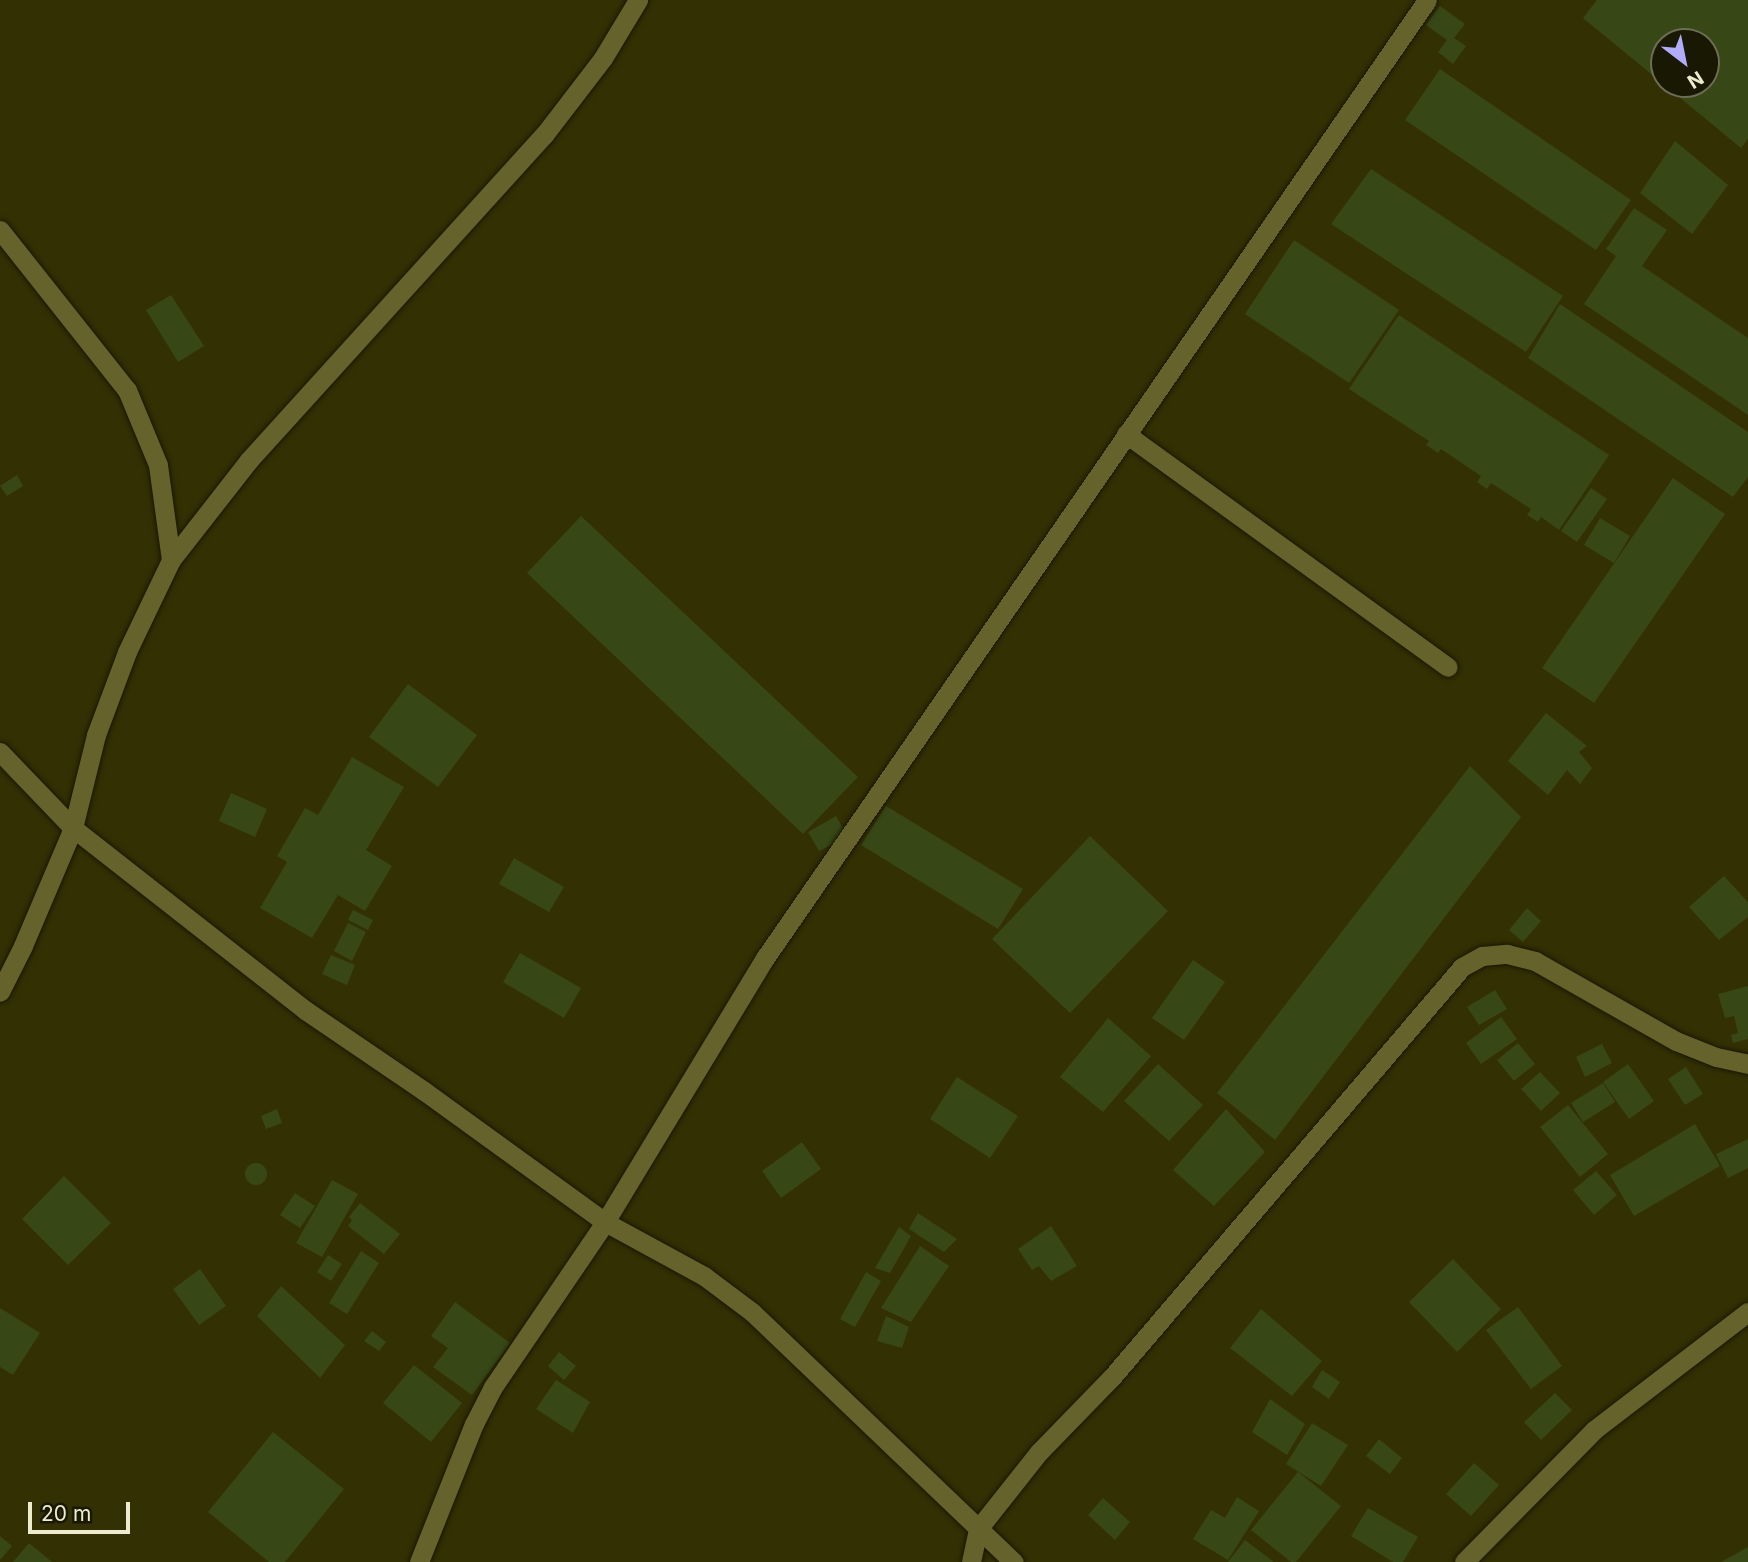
<!DOCTYPE html>
<html>
<head>
<meta charset="utf-8">
<style>
	body { margin:0 }
	#map { position:relative; width:1748px; height:1562px; overflow:hidden; background:#333004; font-family:Inter,sans-serif }
	div>[style] { position:absolute }
	.building>* { inset:0; background:#374816 }
	.round { border-radius:50% }
	.roads { filter:drop-shadow(0 0 2px #1a1800) drop-shadow(0 0 2px #1a1800) }
	.minor>* { height:19px; margin:-9.5px; padding:0 9.5px; transform-origin:9.5px; border-radius:9.5px; background:#65622b }
	span { translate:-50% -50%; white-space:nowrap; text-align:center; line-height:1.15; -webkit-text-stroke:6px #191803; paint-order:stroke }
	.north { position:absolute; left:1650px; top:28px; width:70px; height:70px; box-sizing:border-box; background:#191803; border:2px solid #6e6d55; border-radius:50%; rotate:148deg; font-size:19px; font-weight:700; line-height:28px; text-align:center; color:#edeccf }
	.north::after { content:''; display:block; margin:auto; width:24px; height:32px; background:#b1adfa; clip-path:polygon(50% 0,100% 100%,50% 72%,0 100%) }
	.scale { position:absolute; left:28px; top:1502px; width:102px; height:32px; box-sizing:border-box; border:4px solid #edeccf; border-top:0; padding-left:9px; font-size:21px; line-height:24px; white-space:nowrap; color:#edeccf; -webkit-text-stroke:5px #191803; paint-order:stroke }
</style>
</head>
<body>
<div id="map">
	<div class="building">
		<div style="clip-path:polygon(evenodd,1597px 0,1748px 0,1748px 139px,1741px 148px,1583px 18px,1597px 0,1664px 42px,1706px 42px,1706px 84px,1664px 84px,1664px 42px)"></div>
		<div style="clip-path:polygon(1440px 6px,1465px 24px,1454px 38px,1466px 46px,1453px 64px,1438px 52px,1447px 40px,1426px 25px)"></div>
		<div style="clip-path:polygon(1440px 69px,1631px 200px,1596px 250px,1405px 120px)"></div>
		<div style="clip-path:polygon(1675px 141px,1728px 185px,1692px 234px,1640px 193px)"></div>
		<div style="clip-path:polygon(1371px 169px,1563px 296px,1526px 352px,1331px 224px)"></div>
		<div style="clip-path:polygon(1634px 208px,1667px 230px,1642px 266px,1748px 338px,1748px 415px,1584px 304px,1616px 256px,1606px 249px)"></div>
		<div style="clip-path:polygon(1294px 240px,1399px 310px,1349px 383px,1245px 314px)"></div>
		<div style="clip-path:polygon(171px 295px,204px 346px,178px 362px,146px 310px)"></div>
		<div style="clip-path:polygon(1560px 304px,1748px 432px,1748px 477px,1733px 497px,1528px 358px)"></div>
		<div style="clip-path:polygon(1399px 315px,1609px 455px,1559px 530px,1541px 517px,1538px 522px,1527px 515px,1531px 509px,1491px 483px,1487px 489px,1477px 482px,1481px 476px,1441px 449px,1438px 453px,1426px 445px,1429px 441px,1349px 389px)"></div>
		<div style="clip-path:polygon(17px 475px,23px 486px,7px 496px,0 486px)"></div>
		<div style="clip-path:polygon(1673px 478px,1725px 514px,1594px 703px,1542px 668px)"></div>
		<div style="clip-path:polygon(1591px 488px,1607px 499px,1577px 542px,1561px 531px)"></div>
		<div style="clip-path:polygon(581px 516px,858px 777px,803px 834px,527px 573px)"></div>
		<div style="clip-path:polygon(1600px 518px,1630px 536px,1614px 563px,1584px 545px)"></div>
		<div style="clip-path:polygon(408px 684px,477px 735px,438px 787px,369px 737px)"></div>
		<div style="clip-path:polygon(1546px 713px,1587px 746px,1579px 752px,1592px 768px,1580px 784px,1567px 770px,1548px 795px,1508px 761px)"></div>
		<div style="clip-path:polygon(352px 757px,404px 787px,366px 850px,392px 866px,365px 911px,338px 895px,312px 938px,260px 908px,287px 862px,277px 856px,305px 808px,318px 815px)"></div>
		<div style="clip-path:polygon(1470px 766px,1521px 817px,1275px 1140px,1217px 1093px)"></div>
		<div style="clip-path:polygon(231px 793px,267px 809px,255px 837px,219px 821px)"></div>
		<div style="clip-path:polygon(886px 806px,1023px 889px,998px 929px,861px 845px)"></div>
		<div style="clip-path:polygon(836px 816px,848px 837px,819px 851px,808px 832px)"></div>
		<div style="clip-path:polygon(1090px 836px,1168px 911px,1070px 1013px,992px 939px)"></div>
		<div style="clip-path:polygon(514px 858px,564px 887px,549px 912px,499px 884px)"></div>
		<div style="clip-path:polygon(1724px 876px,1748px 902px,1748px 917px,1719px 940px,1689px 907px)"></div>
		<div style="clip-path:polygon(1527px 908px,1541px 921px,1523px 942px,1509px 930px)"></div>
		<div style="clip-path:polygon(353px 910px,373px 920px,368px 930px,348px 920px)"></div>
		<div style="clip-path:polygon(348px 923px,366px 932px,352px 961px,334px 951px)"></div>
		<div style="clip-path:polygon(520px 953px,581px 988px,564px 1018px,503px 982px)"></div>
		<div style="clip-path:polygon(331px 955px,355px 965px,347px 985px,322px 974px)"></div>
		<div style="clip-path:polygon(1193px 960px,1225px 982px,1184px 1040px,1152px 1018px)"></div>
		<div style="clip-path:polygon(1748px 986px,1748px 1039px,1733px 1043px,1731px 1035px,1738px 1033px,1734px 1016px,1725px 1018px,1718px 994px)"></div>
		<div style="clip-path:polygon(1495px 990px,1507px 1009px,1479px 1025px,1467px 1007px)"></div>
		<div style="clip-path:polygon(1501px 1017px,1517px 1039px,1481px 1064px,1466px 1043px)"></div>
		<div style="clip-path:polygon(1108px 1018px,1151px 1056px,1103px 1112px,1060px 1077px)"></div>
		<div style="clip-path:polygon(1518px 1043px,1535px 1064px,1514px 1081px,1497px 1060px)"></div>
		<div style="clip-path:polygon(1602px 1044px,1612px 1063px,1585px 1077px,1576px 1057px)"></div>
		<div style="clip-path:polygon(1158px 1064px,1203px 1105px,1169px 1141px,1124px 1101px)"></div>
		<div style="clip-path:polygon(1628px 1064px,1654px 1101px,1629px 1119px,1603px 1082px)"></div>
		<div style="clip-path:polygon(1686px 1067px,1703px 1094px,1685px 1105px,1668px 1079px)"></div>
		<div style="clip-path:polygon(1540px 1072px,1560px 1093px,1541px 1111px,1521px 1089px)"></div>
		<div style="clip-path:polygon(957px 1077px,1018px 1116px,990px 1158px,930px 1119px)"></div>
		<div style="clip-path:polygon(1603px 1083px,1615px 1102px,1583px 1122px,1571px 1103px)"></div>
		<div style="clip-path:polygon(1568px 1105px,1608px 1154px,1580px 1177px,1540px 1127px)"></div>
		<div style="clip-path:polygon(277px 1109px,282px 1123px,266px 1129px,261px 1116px)"></div>
		<div style="clip-path:polygon(1226px 1109px,1265px 1152px,1214px 1206px,1173px 1170px)"></div>
		<div style="clip-path:polygon(1695px 1124px,1720px 1166px,1634px 1216px,1610px 1175px)"></div>
		<div style="clip-path:polygon(1748px 1139px,1748px 1168px,1728px 1178px,1716px 1154px)"></div>
		<div style="clip-path:polygon(802px 1142px,821px 1169px,781px 1198px,762px 1171px)"></div>
		<div class="round" style="left:245px;top:1163px;width:22px;height:22px"></div>
		<div style="clip-path:polygon(1596px 1171px,1617px 1195px,1594px 1215px,1573px 1190px)"></div>
		<div style="clip-path:polygon(64px 1176px,111px 1223px,68px 1265px,22px 1219px)"></div>
		<div style="clip-path:polygon(332px 1180px,358px 1194px,322px 1257px,296px 1243px)"></div>
		<div style="clip-path:polygon(295px 1193px,315px 1206px,300px 1228px,280px 1215px)"></div>
		<div style="clip-path:polygon(360px 1203px,400px 1234px,384px 1254px,348px 1226px,352px 1220px,349px 1217px)"></div>
		<div style="clip-path:polygon(918px 1213px,957px 1239px,944px 1252px,909px 1229px)"></div>
		<div style="clip-path:polygon(1051px 1226px,1077px 1266px,1051px 1281px,1039px 1266px,1032px 1270px,1018px 1249px)"></div>
		<div style="clip-path:polygon(899px 1227px,911px 1236px,890px 1273px,875px 1268px)"></div>
		<div style="clip-path:polygon(920px 1246px,949px 1266px,911px 1322px,881px 1308px)"></div>
		<div style="clip-path:polygon(361px 1251px,379px 1263px,347px 1314px,329px 1303px)"></div>
		<div style="clip-path:polygon(328px 1255px,342px 1264px,331px 1281px,317px 1272px)"></div>
		<div style="clip-path:polygon(1453px 1259px,1501px 1309px,1457px 1352px,1409px 1302px)"></div>
		<div style="clip-path:polygon(200px 1269px,226px 1306px,199px 1325px,173px 1289px)"></div>
		<div style="clip-path:polygon(866px 1272px,881px 1281px,855px 1327px,840px 1319px)"></div>
		<div style="clip-path:polygon(281px 1286px,345px 1345px,320px 1378px,257px 1316px)"></div>
		<div style="clip-path:polygon(455px 1302px,510px 1343px,472px 1395px,433px 1367px,448px 1348px,431px 1336px)"></div>
		<div style="clip-path:polygon(1518px 1307px,1562px 1366px,1531px 1389px,1486px 1330px)"></div>
		<div style="clip-path:polygon(0 1308px,40px 1333px,13px 1375px,0 1367px)"></div>
		<div style="clip-path:polygon(1261px 1309px,1322px 1361px,1292px 1396px,1230px 1348px)"></div>
		<div style="clip-path:polygon(886px 1316px,909px 1327px,902px 1348px,877px 1341px)"></div>
		<div style="clip-path:polygon(372px 1331px,386px 1342px,379px 1351px,364px 1341px)"></div>
		<div style="clip-path:polygon(559px 1352px,576px 1366px,564px 1380px,548px 1366px)"></div>
		<div style="clip-path:polygon(414px 1365px,462px 1403px,431px 1442px,383px 1403px)"></div>
		<div style="clip-path:polygon(1322px 1370px,1340px 1382px,1329px 1399px,1312px 1387px)"></div>
		<div style="clip-path:polygon(556px 1380px,590px 1402px,573px 1433px,536px 1409px)"></div>
		<div style="clip-path:polygon(1555px 1393px,1572px 1410px,1541px 1440px,1524px 1422px)"></div>
		<div style="clip-path:polygon(1270px 1399px,1305px 1424px,1287px 1455px,1252px 1432px)"></div>
		<div style="clip-path:polygon(1312px 1423px,1348px 1445px,1321px 1486px,1286px 1464px)"></div>
		<div style="clip-path:polygon(273px 1432px,344px 1489px,285px 1562px,269px 1562px,208px 1512px)"></div>
		<div style="clip-path:polygon(1379px 1439px,1402px 1458px,1390px 1474px,1366px 1456px)"></div>
		<div style="clip-path:polygon(1474px 1463px,1499px 1485px,1471px 1516px,1446px 1494px)"></div>
		<div style="clip-path:polygon(1298px 1472px,1341px 1506px,1296px 1562px,1291px 1562px,1251px 1530px)"></div>
		<div style="clip-path:polygon(1237px 1497px,1259px 1511px,1228px 1560px,1193px 1539px,1211px 1510px,1225px 1518px)"></div>
		<div style="clip-path:polygon(1103px 1498px,1130px 1522px,1115px 1540px,1088px 1515px)"></div>
		<div style="clip-path:polygon(1368px 1508px,1418px 1537px,1403px 1562px,1393px 1562px,1351px 1536px)"></div>
		<div style="clip-path:polygon(0 1536px,12px 1546px,0 1560px)"></div>
		<div style="clip-path:polygon(1245px 1540px,1274px 1562px,1228px 1562px)"></div>
		<div style="clip-path:polygon(29px 1543px,52px 1562px,13px 1562px)"></div>
		<div style="clip-path:polygon(1748px 1547px,1748px 1562px,1721px 1562px)"></div>
	</div>
	<div class="roads">
		<div class="minor">
			<div style="left:0;top:230px;width:204px;rotate:51.6deg"></div>
			<div style="left:127px;top:390px;width:81px;rotate:67.5deg"></div>
			<div style="left:158px;top:465px;width:96px;rotate:82.2deg"></div>
			<div style="left:171px;top:560px;width:102px;rotate:115.6deg"></div>
			<div style="left:127px;top:652px;width:89px;rotate:110.5deg"></div>
			<div style="left:96px;top:735px;width:96px;rotate:103.9deg"></div>
			<div style="left:73px;top:828px;width:128px;rotate:113deg"></div>
			<div style="left:23px;top:946px;width:51px;rotate:116.6deg"></div>
			<div style="left:1126px;top:434px;width:397px;rotate:35.9deg"></div>
			<div style="left:171px;top:560px;width:127px;rotate:-52deg"></div>
			<div style="left:249px;top:460px;width:439px;rotate:-47.8deg"></div>
			<div style="left:544px;top:135px;width:97px;rotate:-52.5deg"></div>
			<div style="left:603px;top:58px;width:68px;rotate:-58.9deg"></div>
			<div style="left:0;top:752px;width:105px;rotate:46.2deg"></div>
			<div style="left:73px;top:828px;width:295px;rotate:38.1deg"></div>
			<div style="left:305px;top:1010px;width:144px;rotate:34.2deg"></div>
			<div style="left:424px;top:1091px;width:223px;rotate:35.9deg"></div>
			<div style="left:605px;top:1222px;width:113px;rotate:28.6deg"></div>
			<div style="left:704px;top:1276px;width:60px;rotate:36.9deg"></div>
			<div style="left:752px;top:1312px;width:362px;rotate:43.7deg"></div>
			<div style="left:419px;top:1562px;width:149px;rotate:-68.3deg"></div>
			<div style="left:474px;top:1424px;width:42px;rotate:-62.8deg"></div>
			<div style="left:493px;top:1387px;width:199px;rotate:-55.8deg"></div>
			<div style="left:605px;top:1222px;width:309px;rotate:-58.8deg"></div>
			<div style="left:765px;top:958px;width:1164px;rotate:-55.35deg"></div>
			<div style="left:971px;top:1562px;width:34px;rotate:-78deg"></div>
			<div style="left:978px;top:1529px;width:98px;rotate:-51.6deg"></div>
			<div style="left:1039px;top:1452px;width:105px;rotate:-45.8deg"></div>
			<div style="left:1112px;top:1377px;width:539px;rotate:-49.51deg"></div>
			<div style="left:1462px;top:967px;width:23px;rotate:-29deg"></div>
			<div style="left:1482px;top:956px;width:25px;rotate:-5deg"></div>
			<div style="left:1507px;top:954px;width:29px;rotate:14deg"></div>
			<div style="left:1535px;top:961px;width:162px;rotate:29.6deg"></div>
			<div style="left:1676px;top:1041px;width:43px;rotate:21.8deg"></div>
			<div style="left:1716px;top:1057px;width:33px;rotate:12deg"></div>
			<div style="left:1464px;top:1562px;width:185px;rotate:-45.4deg"></div>
			<div style="left:1594px;top:1430px;width:194px;rotate:-37.5deg"></div>
		</div>
	</div>
	<div class="north">N</div>
	<div class="scale">20 m</div>
</div>
</body>
</html>
